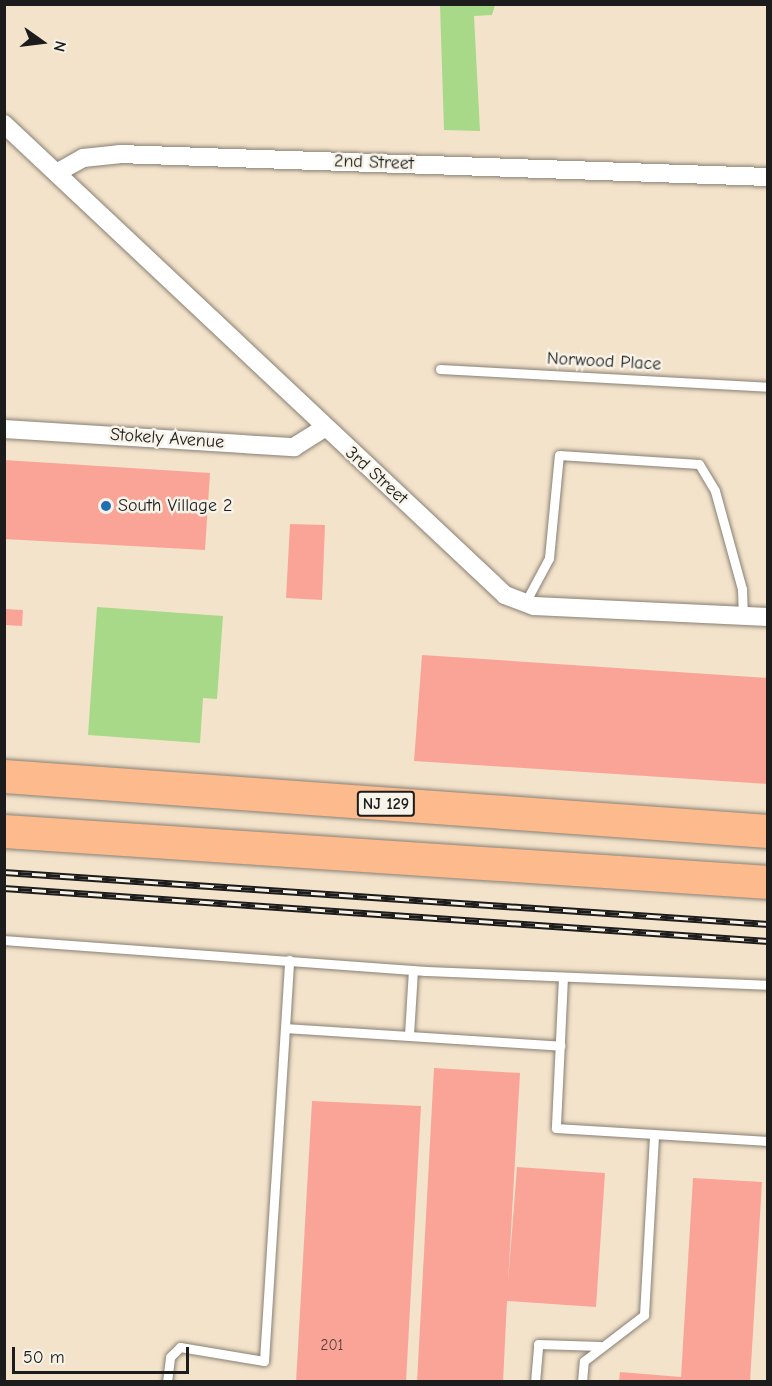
<!DOCTYPE html>
<html>
<head>
<meta charset="utf-8">
<style>
	body { margin:0 }
	#map { position:relative; width:772px; height:1386px; overflow:hidden; background:#f4e3cb; font-family:"Comic Neue",sans-serif }
	div>[style] { position:absolute }
	.green>* { inset:0; background:#a8d988 }
	.building>* { inset:0; background:#faa498 }
	.roads { filter:drop-shadow(0 0 2px #888074) drop-shadow(0 0 2px #888074) }
	.lane>* { height:9px; margin:-4.5px; padding:0 4.5px; transform-origin:4.5px; border-radius:4.5px; background:#fff }
	.street>* { height:18px; margin:-9px; padding:0 9px; transform-origin:9px; border-radius:9px; background:#fff }
	.highway>* { height:33px; margin:-16.5px; padding:0 16.5px; transform-origin:16.5px; border-radius:16.5px; background:#fcba8d }
	.rail>* { height:7px; margin-top:-3.5px; transform-origin:0; background:repeating-linear-gradient(90deg,#f7f3e8 0 14px,#1c1c1c 0 28px); box-sizing:border-box; border-block:2px solid #1c1c1c }
	.dots>* { width:16px; height:16px; translate:-50% -50%; box-sizing:border-box; border:3px solid #f7f3e8; border-radius:50% }
	span { translate:-50% -50%; white-space:nowrap; text-align:center; line-height:1.15; -webkit-text-stroke:5px #f7f3e8; paint-order:stroke }
	.number-label { font-size:15px; color:#543e3b }
	.number-label span { -webkit-text-stroke-width:0 }
	.shield-label span { padding:2px 4px; background:#f7f3e8; border:2px solid; border-radius:4px; -webkit-text-stroke-width:0 }
	.shield-label { font-size:16px; color:#1c1c1c; font-weight:700 }
	.street-label { font-size:18px; color:#1c1c1c }
	.poi-label { font-size:18px; color:#1c1c1c }
	.left { translate:0 -50%; text-align:left }
	.frame { position:absolute; inset:0; border:6px solid #1c1c1c; pointer-events:none }
	.north { position:absolute; left:12px; top:12px; width:60px; height:60px; -webkit-text-stroke:4px #f7f3e8; paint-order:stroke; rotate:104deg; font-size:16px; font-weight:700; line-height:24px; text-align:center; color:#1c1c1c }
	.north::after { content:''; display:block; margin:auto; width:21px; height:27px; background:#1c1c1c; clip-path:polygon(50% 0,100% 100%,50% 72%,0 100%) }
	.scale { position:absolute; left:12px; top:1347px; width:177px; height:27px; box-sizing:border-box; border:3px solid #1c1c1c; border-top:0; padding-left:8px; font-size:18px; line-height:21px; white-space:nowrap; color:#1c1c1c; -webkit-text-stroke:4px #f7f3e8; paint-order:stroke }
</style>
</head>
<body>
<div id="map">
	<div class="green">
		<div style="clip-path:polygon(440px 5px,495px 5px,492px 15px,474px 16px,480px 131px,444px 130px)"></div>
		<div style="clip-path:polygon(97px 607px,223px 616px,217px 699px,203px 698px,200px 743px,88px 735px)"></div>
	</div>
	<div class="building">
		<div style="clip-path:polygon(4px 460px,210px 473px,205px 550px,4px 539px)"></div>
		<div style="clip-path:polygon(290px 524px,325px 525px,322px 600px,286px 598px)"></div>
		<div style="clip-path:polygon(4px 609px,23px 610px,22px 626px,4px 625px)"></div>
		<div style="clip-path:polygon(422px 655px,768px 678px,768px 784px,414px 761px)"></div>
		<div style="clip-path:polygon(434px 1068px,520px 1073px,508px 1283px,517px 1167px,605px 1173px,596px 1307px,507px 1301px,503px 1382px,417px 1382px)"></div>
		<div style="clip-path:polygon(312px 1101px,421px 1106px,406px 1382px,296px 1382px)"></div>
		<div style="clip-path:polygon(693px 1178px,762px 1182px,750px 1382px,619px 1382px,620px 1372px,681px 1377px)"></div>
	</div>
	<div class="roads">
		<div class="lane">
			<div style="left:440px;top:369px;width:328px;rotate:3.1deg"></div>
			<div style="left:525px;top:603px;width:51px;rotate:-61.9deg"></div>
			<div style="left:549px;top:558px;width:103px;rotate:-84.5deg"></div>
			<div style="left:559px;top:455px;width:140px;rotate:3.7deg"></div>
			<div style="left:699px;top:464px;width:31px;rotate:59deg"></div>
			<div style="left:715px;top:491px;width:102px;rotate:74.6deg"></div>
			<div style="left:742px;top:589px;width:27px;rotate:88deg"></div>
			<div style="left:4px;top:940px;width:422px;rotate:4.2deg"></div>
			<div style="left:425px;top:971px;width:343px;rotate:2.3deg"></div>
			<div style="left:563px;top:977px;width:151px;rotate:92.7deg"></div>
			<div style="left:556px;top:1128px;width:98px;rotate:3.5deg"></div>
			<div style="left:285px;top:1028px;width:276px;rotate:3.7deg"></div>
			<div style="left:409px;top:1035px;width:65px;rotate:-86.5deg"></div>
			<div style="left:167px;top:1382px;width:25px;rotate:-83deg"></div>
			<div style="left:170px;top:1357px;width:14px;rotate:-45deg"></div>
			<div style="left:180px;top:1347px;width:85px;rotate:9.5deg"></div>
			<div style="left:264px;top:1361px;width:402px;rotate:-86.4deg"></div>
			<div style="left:535px;top:1382px;width:38px;rotate:-85deg"></div>
			<div style="left:538px;top:1344px;width:62px;rotate:1.8deg"></div>
			<div style="left:582px;top:1382px;width:21px;rotate:-85deg"></div>
			<div style="left:584px;top:1361px;width:76px;rotate:-37.5deg"></div>
			<div style="left:644px;top:1315px;width:181px;rotate:-86.8deg"></div>
			<div style="left:654px;top:1134px;width:114px;rotate:3.5deg"></div>
		</div>
		<div class="street">
			<div style="left:4px;top:124px;width:688px;rotate:43.23deg"></div>
			<div style="left:505px;top:595px;width:31px;rotate:21deg"></div>
			<div style="left:534px;top:606px;width:234px;rotate:2.7deg"></div>
			<div style="left:58px;top:172px;width:29px;rotate:-29deg"></div>
			<div style="left:83px;top:158px;width:36px;rotate:-6deg"></div>
			<div style="left:119px;top:154px;width:649px;rotate:2.03deg"></div>
			<div style="left:4px;top:429px;width:291px;rotate:3.6deg"></div>
			<div style="left:294px;top:447px;width:34px;rotate:-32deg"></div>
		</div>
		<div class="highway">
			<div style="left:4px;top:776px;width:766px;rotate:4.12deg"></div>
			<div style="left:4px;top:831px;width:766px;rotate:3.82deg"></div>
		</div>
	</div>
	<div class="rail">
		<div style="left:4px;top:872px;width:766px;rotate:3.89deg"></div>
		<div style="left:4px;top:888px;width:766px;rotate:3.97deg"></div>
	</div>
	<div class="dots">
		<div style="left:106px;top:506px;background:#1f6fb2"></div>
	</div>
	<div class="number-label">
		<span style="left:332px;top:1346px">201</span>
	</div>
	<div class="shield-label">
		<span style="left:386px;top:804px">NJ 129</span>
	</div>
	<div class="street-label">
		<span style="left:374px;top:163px;rotate:2deg">2nd Street</span>
		<span style="left:604px;top:362px;rotate:3deg">Norwood Place</span>
		<span style="left:167px;top:439px;rotate:4deg">Stokely Avenue</span>
		<span style="left:376px;top:476px;rotate:42deg">3rd Street</span>
	</div>
	<div class="poi-label">
		<span class="left" style="left:118px;top:506px">South Village 2</span>
	</div>
	<div class="frame"></div>
	<div class="north">N</div>
	<div class="scale">50 m</div>
</div>
</body>
</html>
